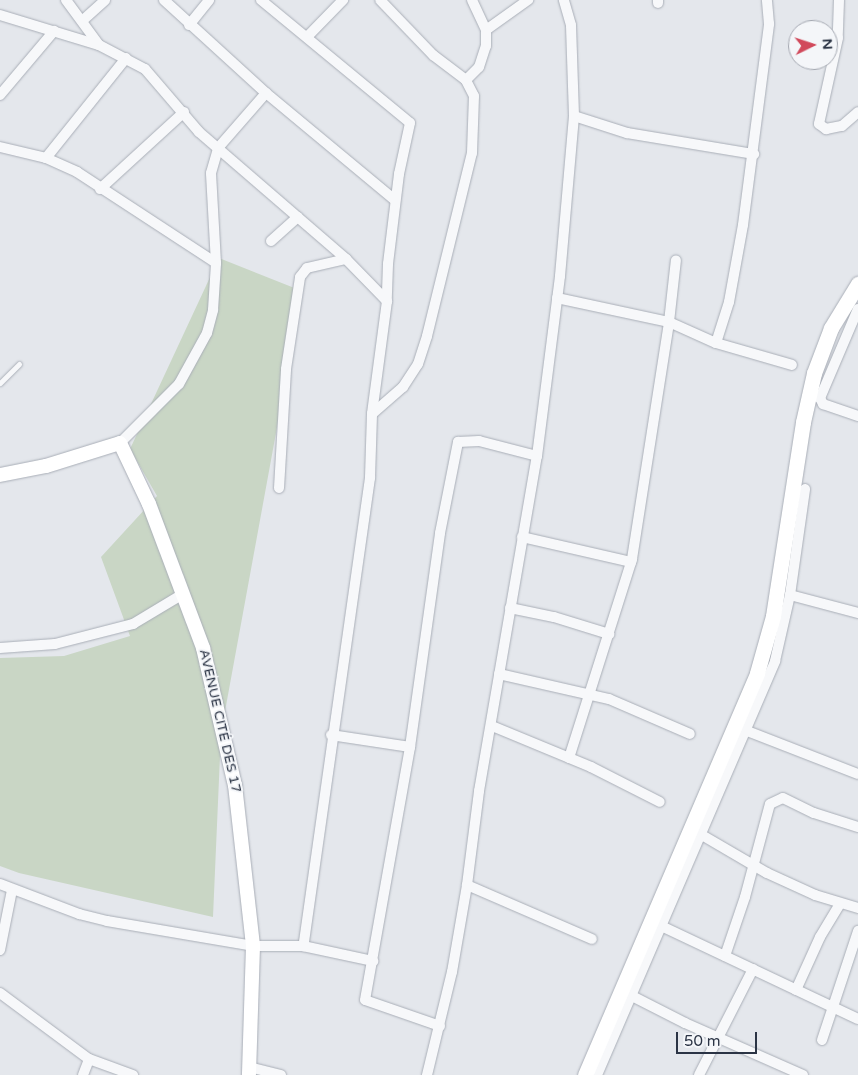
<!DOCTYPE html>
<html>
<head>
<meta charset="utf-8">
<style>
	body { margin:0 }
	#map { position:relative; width:858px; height:1075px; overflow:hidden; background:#e4e7ec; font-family:"Varela Round",sans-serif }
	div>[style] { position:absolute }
	.green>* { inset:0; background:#c9d6c5 }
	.roads { filter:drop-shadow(0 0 1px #a9aeb7) drop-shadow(0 0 1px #a9aeb7) }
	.lane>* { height:5px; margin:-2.5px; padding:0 2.5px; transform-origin:2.5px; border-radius:2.5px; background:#f7f8fa }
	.street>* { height:10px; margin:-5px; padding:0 5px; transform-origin:5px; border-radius:5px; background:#f7f8fa }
	.secondary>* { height:14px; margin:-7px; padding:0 7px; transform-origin:7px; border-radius:7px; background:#fff }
	.primary>* { height:15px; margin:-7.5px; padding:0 7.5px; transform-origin:7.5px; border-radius:7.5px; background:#fff }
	span { translate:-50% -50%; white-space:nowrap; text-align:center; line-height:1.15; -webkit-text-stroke:4px #f4f6f9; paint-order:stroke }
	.street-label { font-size:14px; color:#2b3445 }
	.north { position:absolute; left:788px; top:20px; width:50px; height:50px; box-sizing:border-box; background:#f4f6f9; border:1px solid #a4a8b1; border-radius:50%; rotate:86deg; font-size:14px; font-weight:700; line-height:20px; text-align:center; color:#2b3445 }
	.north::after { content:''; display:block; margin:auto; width:18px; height:22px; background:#d1495b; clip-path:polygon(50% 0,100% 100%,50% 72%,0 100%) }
	.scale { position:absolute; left:676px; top:1032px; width:81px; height:22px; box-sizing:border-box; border:2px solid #2b3445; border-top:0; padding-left:6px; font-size:15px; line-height:18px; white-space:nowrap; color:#2b3445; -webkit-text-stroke:4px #f4f6f9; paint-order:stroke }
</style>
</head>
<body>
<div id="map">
	<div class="green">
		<div style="clip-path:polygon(219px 258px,302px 291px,221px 733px,213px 917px,19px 873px,0 866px,0 658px,64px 656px,130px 636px,101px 557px,157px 496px,130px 449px)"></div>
	</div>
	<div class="roads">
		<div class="lane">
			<div style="left:0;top:383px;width:27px;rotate:-45deg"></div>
		</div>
		<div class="street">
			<div style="left:66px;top:0;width:56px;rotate:53.7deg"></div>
			<div style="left:164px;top:0;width:138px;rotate:42.4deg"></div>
			<div style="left:261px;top:0;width:193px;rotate:39.5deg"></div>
			<div style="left:410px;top:123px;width:52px;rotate:102.2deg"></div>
			<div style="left:399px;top:174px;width:91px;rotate:97deg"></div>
			<div style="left:388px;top:264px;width:37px;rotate:92deg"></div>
			<div style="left:387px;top:301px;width:114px;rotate:97.6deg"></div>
			<div style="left:372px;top:414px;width:64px;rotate:91.8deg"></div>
			<div style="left:370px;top:478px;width:473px;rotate:98.1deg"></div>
			<div style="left:658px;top:0;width:3px;rotate:90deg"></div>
			<div style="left:839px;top:0;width:38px;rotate:92deg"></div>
			<div style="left:838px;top:38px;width:88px;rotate:102.5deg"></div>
			<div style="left:819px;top:124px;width:9px;rotate:36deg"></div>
			<div style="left:826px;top:129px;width:16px;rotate:-11deg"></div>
			<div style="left:842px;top:126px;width:21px;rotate:-41deg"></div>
			<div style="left:0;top:15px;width:103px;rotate:16.9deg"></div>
			<div style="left:99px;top:45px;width:52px;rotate:27.6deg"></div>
			<div style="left:145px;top:69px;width:83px;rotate:49.4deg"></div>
			<div style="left:199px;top:132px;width:194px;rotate:40.8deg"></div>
			<div style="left:346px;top:259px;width:59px;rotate:45.7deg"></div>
			<div style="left:82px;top:21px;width:31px;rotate:-42deg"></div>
			<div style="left:189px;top:25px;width:32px;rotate:-51deg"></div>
			<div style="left:486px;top:30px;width:52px;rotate:-35.5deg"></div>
			<div style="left:307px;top:37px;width:52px;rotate:-45.8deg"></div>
			<div style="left:466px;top:80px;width:18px;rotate:-45deg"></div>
			<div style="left:479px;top:67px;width:22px;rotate:-72deg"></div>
			<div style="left:486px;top:46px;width:16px;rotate:-90deg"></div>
			<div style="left:486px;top:30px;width:33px;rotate:-115deg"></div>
			<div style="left:0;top:95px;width:84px;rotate:-49.8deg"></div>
			<div style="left:574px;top:116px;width:56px;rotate:17.8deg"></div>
			<div style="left:627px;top:133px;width:129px;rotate:9.4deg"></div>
			<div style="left:0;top:147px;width:47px;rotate:13.4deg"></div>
			<div style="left:46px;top:158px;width:34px;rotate:24deg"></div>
			<div style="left:77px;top:172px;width:166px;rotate:33.2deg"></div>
			<div style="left:46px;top:158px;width:128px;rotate:-51.3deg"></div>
			<div style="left:100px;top:189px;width:114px;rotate:-42.5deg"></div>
			<div style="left:271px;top:241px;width:36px;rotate:-42deg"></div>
			<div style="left:557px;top:298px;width:115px;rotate:12.1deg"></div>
			<div style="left:669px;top:322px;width:51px;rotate:24.1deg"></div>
			<div style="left:716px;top:343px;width:79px;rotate:16.1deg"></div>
			<div style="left:858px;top:309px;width:97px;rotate:113.1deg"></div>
			<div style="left:820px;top:398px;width:7px;rotate:63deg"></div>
			<div style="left:823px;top:404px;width:37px;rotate:19deg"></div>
			<div style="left:716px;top:343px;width:43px;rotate:-72.4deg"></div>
			<div style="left:729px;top:302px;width:78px;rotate:-79.7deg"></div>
			<div style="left:743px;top:225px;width:203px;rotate:-82.6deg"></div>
			<div style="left:769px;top:24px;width:24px;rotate:-95deg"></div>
			<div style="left:372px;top:414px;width:41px;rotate:-41.1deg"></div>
			<div style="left:403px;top:387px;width:27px;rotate:-57deg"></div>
			<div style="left:418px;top:364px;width:29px;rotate:-72deg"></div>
			<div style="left:427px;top:336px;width:188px;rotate:-76.2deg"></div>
			<div style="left:472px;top:153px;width:57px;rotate:-88deg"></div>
			<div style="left:474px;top:96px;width:18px;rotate:-117deg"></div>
			<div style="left:466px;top:80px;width:41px;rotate:-142.9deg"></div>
			<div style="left:433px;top:55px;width:76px;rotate:-133.9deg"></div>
			<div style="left:120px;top:443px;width:83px;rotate:-45deg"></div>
			<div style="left:179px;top:384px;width:58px;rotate:-61.2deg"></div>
			<div style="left:207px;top:333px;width:24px;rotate:-75deg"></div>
			<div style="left:213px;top:310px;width:47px;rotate:-86.3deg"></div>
			<div style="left:216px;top:263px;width:90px;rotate:-93.2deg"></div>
			<div style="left:211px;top:173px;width:26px;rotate:-74deg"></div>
			<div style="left:218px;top:148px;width:73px;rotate:-48.9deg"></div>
			<div style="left:266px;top:93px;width:168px;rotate:39.7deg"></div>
			<div style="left:279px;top:488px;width:119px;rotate:-86.6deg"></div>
			<div style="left:286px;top:369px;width:93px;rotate:-81.3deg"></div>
			<div style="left:300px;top:277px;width:11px;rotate:-52deg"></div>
			<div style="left:307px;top:268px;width:40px;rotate:-13deg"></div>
			<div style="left:522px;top:537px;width:112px;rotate:12.9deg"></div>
			<div style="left:790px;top:595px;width:70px;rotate:14.8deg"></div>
			<div style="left:510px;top:608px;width:45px;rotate:11.6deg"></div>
			<div style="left:554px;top:617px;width:58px;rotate:17.2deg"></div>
			<div style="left:0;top:648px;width:55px;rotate:-4.2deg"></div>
			<div style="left:55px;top:644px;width:81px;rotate:-14.4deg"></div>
			<div style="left:133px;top:624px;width:58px;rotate:-31deg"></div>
			<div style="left:499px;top:674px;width:113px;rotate:12.8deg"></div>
			<div style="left:609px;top:699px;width:88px;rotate:23.4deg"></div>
			<div style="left:492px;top:726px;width:107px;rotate:22.5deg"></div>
			<div style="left:591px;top:767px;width:77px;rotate:26.9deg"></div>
			<div style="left:747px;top:731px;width:119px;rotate:21.2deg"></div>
			<div style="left:331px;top:735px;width:80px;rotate:8.6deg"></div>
			<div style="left:569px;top:758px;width:209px;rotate:-72.4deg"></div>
			<div style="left:632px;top:559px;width:240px;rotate:-81.1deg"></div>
			<div style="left:669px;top:322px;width:62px;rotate:-83.6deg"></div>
			<div style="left:695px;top:831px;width:83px;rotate:30.3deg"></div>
			<div style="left:767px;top:873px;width:53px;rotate:24.6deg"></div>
			<div style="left:815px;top:895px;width:45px;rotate:16.8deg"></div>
			<div style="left:0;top:884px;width:85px;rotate:20.8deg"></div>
			<div style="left:79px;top:914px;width:29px;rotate:14deg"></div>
			<div style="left:107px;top:921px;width:148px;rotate:9.7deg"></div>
			<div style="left:253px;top:946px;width:50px"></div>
			<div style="left:303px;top:946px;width:72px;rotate:12.1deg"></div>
			<div style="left:467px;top:885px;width:136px;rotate:23.4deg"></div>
			<div style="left:657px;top:924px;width:222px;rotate:25.3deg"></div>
			<div style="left:0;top:950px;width:61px;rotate:-78.7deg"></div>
			<div style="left:725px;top:956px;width:62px;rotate:-71.3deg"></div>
			<div style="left:745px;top:897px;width:96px;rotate:-75deg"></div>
			<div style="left:770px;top:804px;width:14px;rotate:-25deg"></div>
			<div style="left:783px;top:798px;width:34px;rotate:26deg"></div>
			<div style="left:814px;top:813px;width:46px;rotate:17.7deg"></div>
			<div style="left:796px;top:990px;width:58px;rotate:-65.6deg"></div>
			<div style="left:820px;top:937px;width:39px;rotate:-59deg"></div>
			<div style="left:0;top:993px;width:111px;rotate:36.6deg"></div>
			<div style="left:89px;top:1059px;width:47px;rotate:20deg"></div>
			<div style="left:628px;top:994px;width:64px;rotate:27deg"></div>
			<div style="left:685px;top:1023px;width:129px;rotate:23.8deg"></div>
			<div style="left:440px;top:1026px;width:79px;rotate:-160.9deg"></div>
			<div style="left:365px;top:1000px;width:257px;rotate:-79.9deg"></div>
			<div style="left:410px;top:747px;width:216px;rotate:-82deg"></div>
			<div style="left:440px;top:533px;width:93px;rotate:-78.8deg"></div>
			<div style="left:458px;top:442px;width:21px;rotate:-3deg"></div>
			<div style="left:479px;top:441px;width:60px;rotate:14.5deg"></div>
			<div style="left:822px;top:1040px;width:115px;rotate:-71.7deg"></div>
			<div style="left:249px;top:1067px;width:33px;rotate:14deg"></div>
			<div style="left:83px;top:1075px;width:17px;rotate:-69deg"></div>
			<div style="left:427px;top:1075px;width:106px;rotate:-76.4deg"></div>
			<div style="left:452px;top:972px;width:88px;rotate:-80.2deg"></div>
			<div style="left:467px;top:885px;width:95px;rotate:-82.7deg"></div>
			<div style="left:479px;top:791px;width:340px;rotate:-80.2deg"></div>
			<div style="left:537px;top:456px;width:181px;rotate:-82.7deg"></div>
			<div style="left:560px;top:276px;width:161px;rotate:-85deg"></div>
			<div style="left:574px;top:116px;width:91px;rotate:-91.9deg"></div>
			<div style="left:571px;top:25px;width:26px;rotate:-106deg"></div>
			<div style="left:597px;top:1075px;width:451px;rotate:-66.7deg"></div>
			<div style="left:775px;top:661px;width:68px;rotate:-77.2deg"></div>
			<div style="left:790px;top:595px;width:107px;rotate:-81.9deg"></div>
			<div style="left:699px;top:1075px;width:119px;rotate:-63deg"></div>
		</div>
		<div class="secondary">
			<div style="left:0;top:475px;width:47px;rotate:-11.1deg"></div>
			<div style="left:46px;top:466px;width:77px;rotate:-17.3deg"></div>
			<div style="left:120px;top:443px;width:68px;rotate:64.6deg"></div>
			<div style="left:149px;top:504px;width:154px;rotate:69.4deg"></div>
			<div style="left:203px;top:648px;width:141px;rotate:76.9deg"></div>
			<div style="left:235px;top:785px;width:162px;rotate:83.6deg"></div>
			<div style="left:253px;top:946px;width:129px;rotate:91.8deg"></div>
		</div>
		<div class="primary">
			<div style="left:585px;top:1075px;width:437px;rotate:-66.8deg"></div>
			<div style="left:757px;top:673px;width:59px;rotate:-74.3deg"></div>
			<div style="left:773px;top:616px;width:196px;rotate:-81.2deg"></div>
			<div style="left:803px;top:422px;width:50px;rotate:-77.3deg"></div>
			<div style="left:814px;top:373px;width:48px;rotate:-69.3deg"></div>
			<div style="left:831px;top:328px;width:52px;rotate:-58.5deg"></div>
		</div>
	</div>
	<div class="street-label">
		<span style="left:220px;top:721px;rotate:77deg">AVENUE CITÉ DES 17</span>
	</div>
	<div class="north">N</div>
	<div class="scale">50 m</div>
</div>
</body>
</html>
